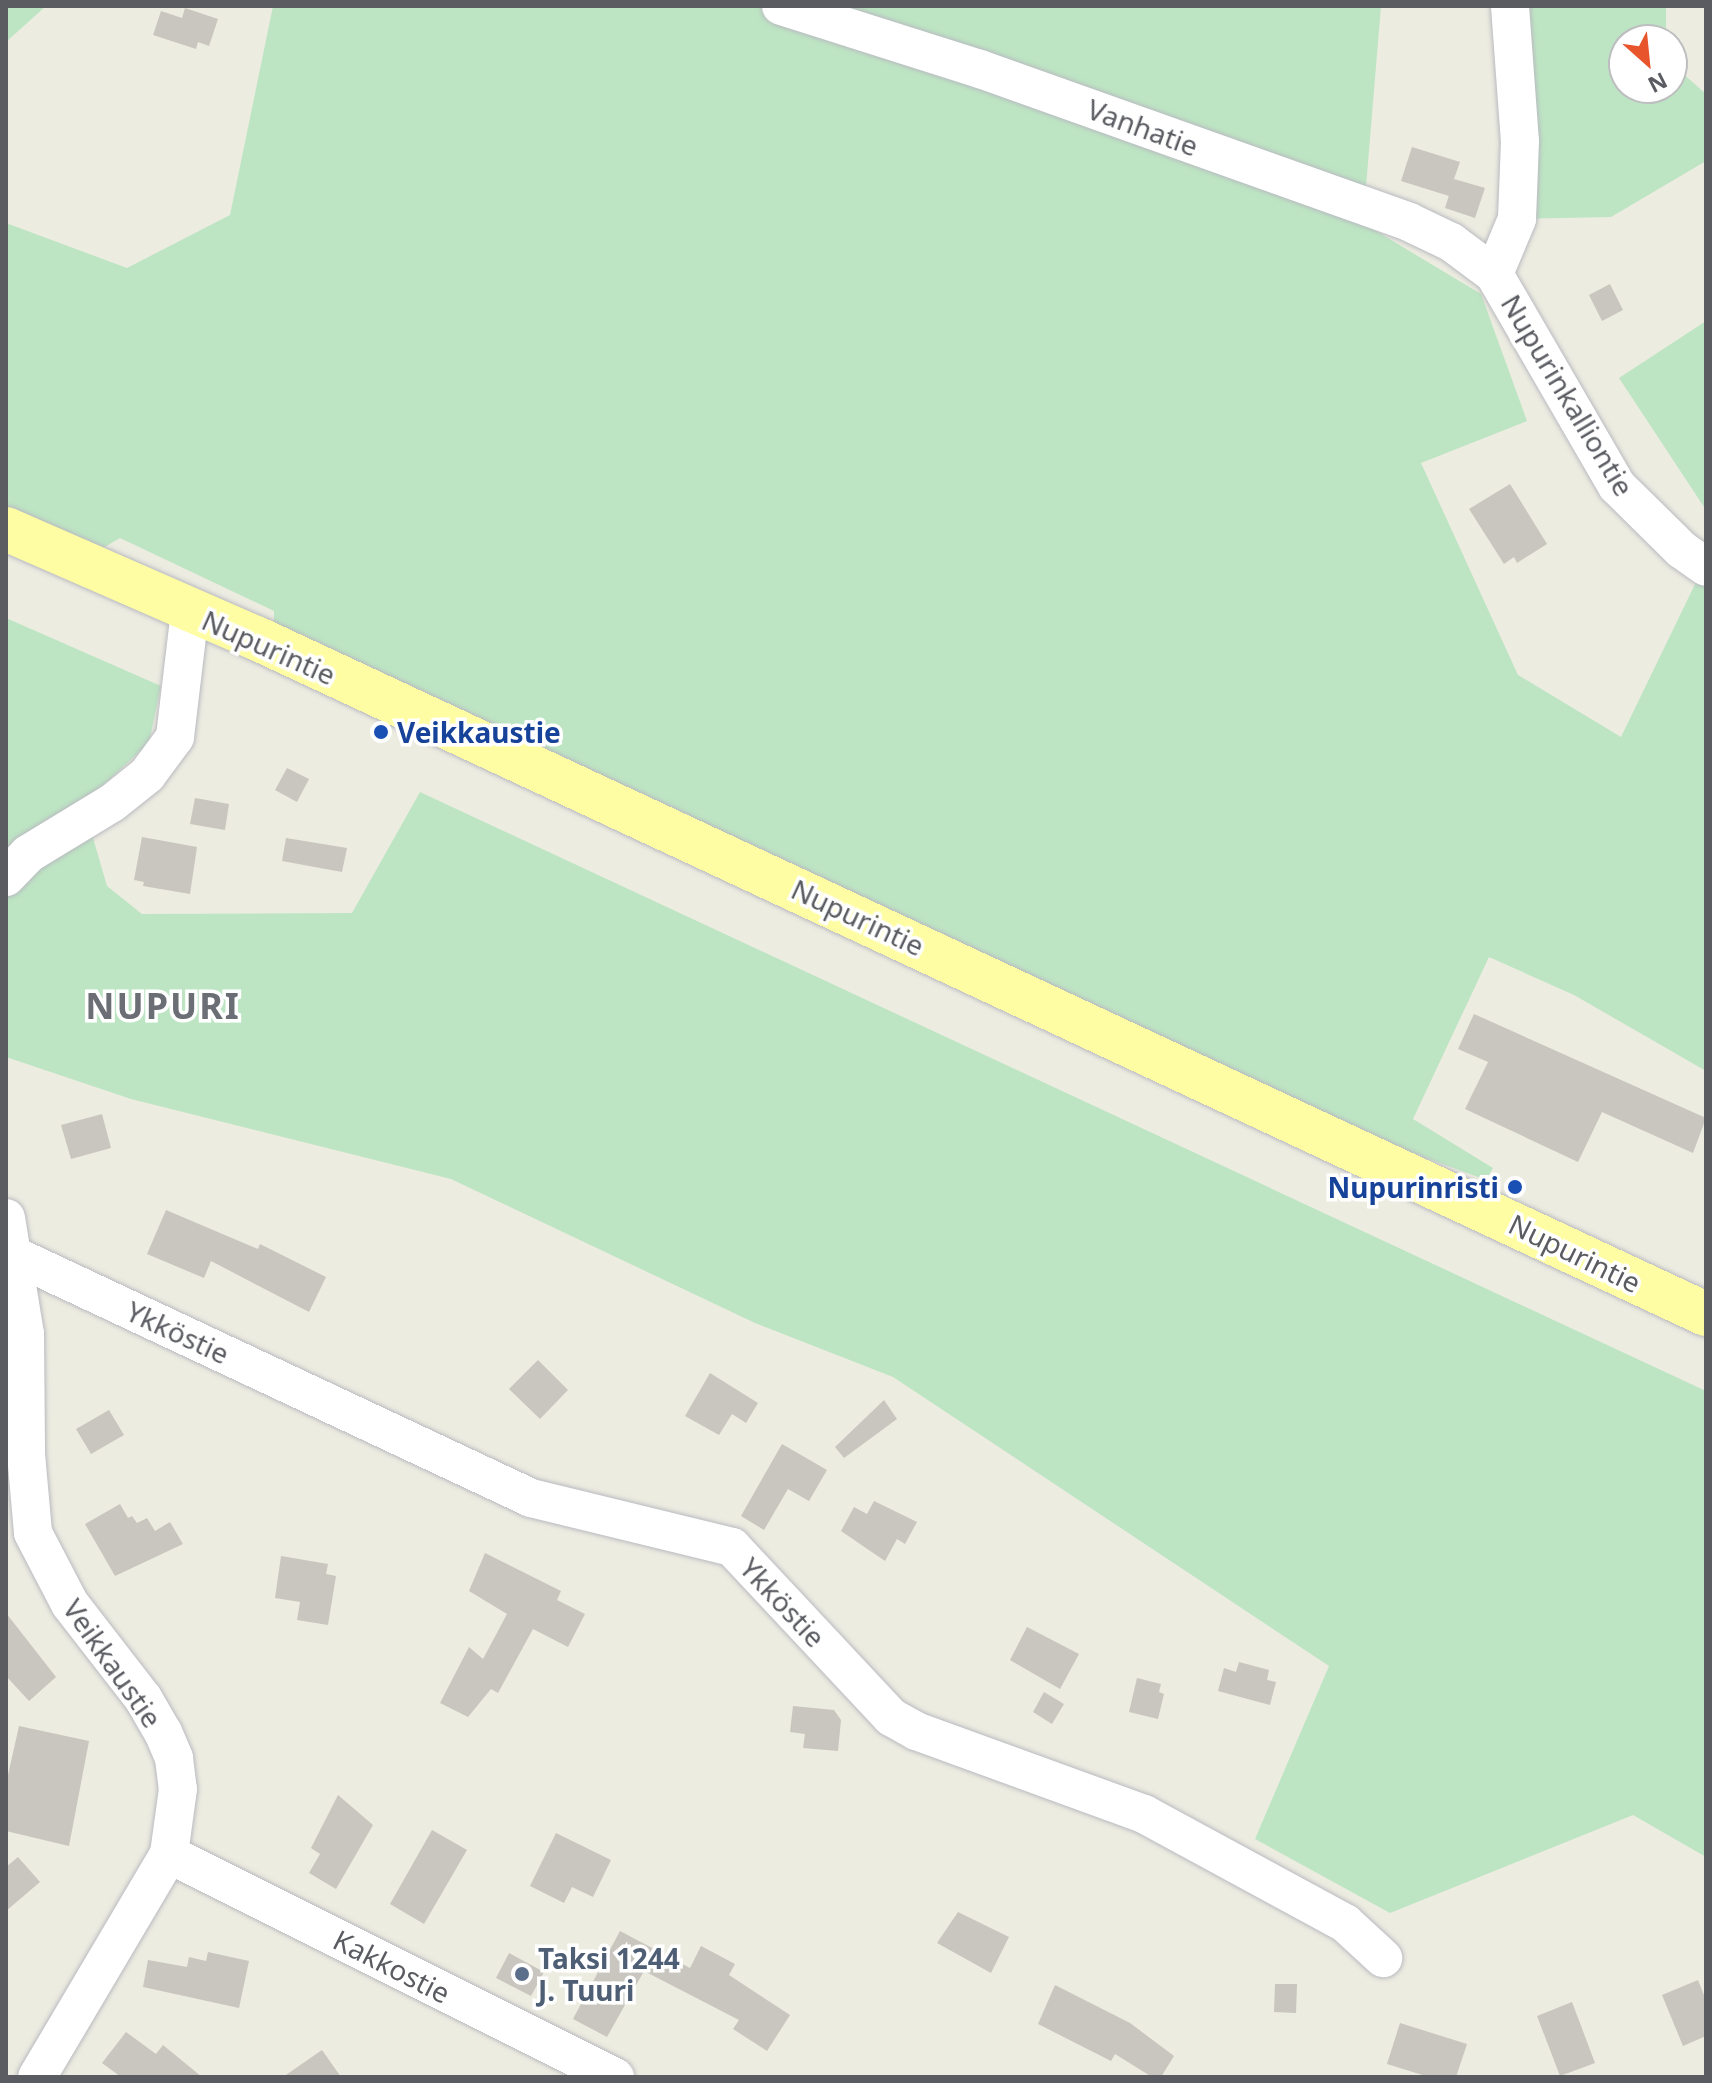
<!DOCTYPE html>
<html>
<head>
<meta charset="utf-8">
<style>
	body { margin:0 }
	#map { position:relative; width:1712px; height:2083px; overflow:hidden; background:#edece1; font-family:"Noto Sans",sans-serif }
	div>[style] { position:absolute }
	.green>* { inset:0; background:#bde5c3 }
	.building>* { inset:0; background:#c8c6be }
	.roads { filter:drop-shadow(0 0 2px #b9bac0) drop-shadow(0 0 2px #b9bac0) }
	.minor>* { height:38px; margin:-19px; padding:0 19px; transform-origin:19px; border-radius:19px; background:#fff }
	.major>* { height:44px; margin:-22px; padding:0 22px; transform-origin:22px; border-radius:22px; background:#fffda4 }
	.dots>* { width:22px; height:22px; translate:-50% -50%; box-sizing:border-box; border:4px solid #fff; border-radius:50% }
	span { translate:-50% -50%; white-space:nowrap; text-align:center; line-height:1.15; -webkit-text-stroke:7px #fff; paint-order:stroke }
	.street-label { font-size:28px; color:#5a5c62 }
	.transit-label { font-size:28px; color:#164399; font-weight:700 }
	.left { translate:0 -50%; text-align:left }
	.right { translate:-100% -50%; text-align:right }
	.service-label { font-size:28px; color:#4e5e75; font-weight:700 }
	.district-label { font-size:36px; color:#6b6e74; font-weight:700; letter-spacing:2px }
	.frame { position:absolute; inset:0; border:8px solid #5a5c62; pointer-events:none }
	.north { position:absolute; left:1608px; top:24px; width:80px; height:80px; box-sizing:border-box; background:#fff; border:2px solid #bdbec0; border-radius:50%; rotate:153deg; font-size:22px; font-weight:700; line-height:32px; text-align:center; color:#5a5c62 }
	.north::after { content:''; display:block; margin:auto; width:28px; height:36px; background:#e8552c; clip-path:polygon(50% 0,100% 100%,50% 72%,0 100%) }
</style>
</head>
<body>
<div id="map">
	<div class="green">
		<div style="clip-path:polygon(6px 6px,46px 6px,6px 42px)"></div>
		<div style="clip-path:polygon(273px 6px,1381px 6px,1363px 223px,1481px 294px,1527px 421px,1421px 463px,1518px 675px,1621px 737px,1698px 578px,1706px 586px,1706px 1071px,1574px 995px,1489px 957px,1413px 1119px,1493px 1168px,1486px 1180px,1315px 1117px,274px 624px,274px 611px,120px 538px,103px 548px,6px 508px,6px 223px,127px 268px,230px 215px)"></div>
		<div style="clip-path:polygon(1510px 6px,1666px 6px,1666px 40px,1624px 40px,1624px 88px,1672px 88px,1672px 64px,1706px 94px,1706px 161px,1611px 217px,1517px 219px)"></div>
		<div style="clip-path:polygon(1706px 321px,1706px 510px,1619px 378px)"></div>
		<div style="clip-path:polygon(6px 618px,161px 686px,149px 743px,98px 790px,6px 852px)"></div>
		<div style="clip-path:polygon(420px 792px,1706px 1391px,1706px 1857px,1633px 1815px,1390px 1913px,1255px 1839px,1329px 1666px,893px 1377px,755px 1323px,451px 1179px,131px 1099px,6px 1057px,6px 895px,28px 871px,91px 831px,107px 886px,142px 914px,352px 913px)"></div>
	</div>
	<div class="building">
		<div style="clip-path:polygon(185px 8px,218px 19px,209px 46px,198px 42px,196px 49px,153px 35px,161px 11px,182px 18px)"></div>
		<div style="clip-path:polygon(1412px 147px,1460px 162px,1454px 179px,1485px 188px,1475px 218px,1445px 208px,1451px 189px,1449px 196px,1401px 181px)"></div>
		<div style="clip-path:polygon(1610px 284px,1623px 310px,1602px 321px,1589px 295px)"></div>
		<div style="clip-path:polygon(1510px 484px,1547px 544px,1517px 563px,1514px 557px,1504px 564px,1469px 509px)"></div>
		<div style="clip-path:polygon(287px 768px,309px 779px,297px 802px,275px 790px)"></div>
		<div style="clip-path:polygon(195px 798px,229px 804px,225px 830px,190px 824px)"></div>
		<div style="clip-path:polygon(142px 837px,197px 847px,190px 894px,143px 886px,144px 882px,134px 880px)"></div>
		<div style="clip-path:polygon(286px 838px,347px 848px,342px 872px,282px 861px)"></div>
		<div style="clip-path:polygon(1474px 1014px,1706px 1118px,1693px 1153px,1602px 1112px,1578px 1162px,1465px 1109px,1488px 1062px,1458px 1049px)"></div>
		<div style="clip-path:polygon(102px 1114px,111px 1148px,71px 1159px,61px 1125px)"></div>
		<div style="clip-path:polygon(166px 1210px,258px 1249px,260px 1244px,326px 1277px,309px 1312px,211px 1261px,204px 1278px,147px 1254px)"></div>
		<div style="clip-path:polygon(538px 1360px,568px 1390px,540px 1419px,509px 1389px)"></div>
		<div style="clip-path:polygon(710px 1373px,758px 1403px,746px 1423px,732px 1414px,719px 1435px,685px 1416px)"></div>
		<div style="clip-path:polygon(884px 1400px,897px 1419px,844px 1458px,835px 1447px)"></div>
		<div style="clip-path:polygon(109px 1410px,124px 1435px,91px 1454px,76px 1429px)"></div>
		<div style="clip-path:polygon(782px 1444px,827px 1470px,809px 1501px,788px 1489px,764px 1530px,741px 1516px)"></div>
		<div style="clip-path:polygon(874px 1501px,917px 1522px,905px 1544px,897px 1539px,885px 1561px,841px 1531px,854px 1507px,867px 1514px)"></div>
		<div style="clip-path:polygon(120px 1504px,128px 1518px,132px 1516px,137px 1523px,147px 1518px,155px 1531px,170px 1522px,183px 1544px,115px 1576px,85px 1524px)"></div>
		<div style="clip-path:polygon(485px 1553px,561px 1591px,557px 1600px,585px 1614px,568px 1647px,533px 1629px,498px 1693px,491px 1689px,468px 1717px,440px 1703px,469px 1647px,483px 1659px,507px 1614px,469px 1591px)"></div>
		<div style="clip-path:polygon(281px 1556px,328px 1564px,326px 1574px,336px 1576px,328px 1625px,297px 1620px,300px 1602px,275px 1598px)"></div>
		<div style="clip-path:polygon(6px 1613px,56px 1677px,29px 1701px,6px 1676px)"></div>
		<div style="clip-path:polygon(1027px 1627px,1079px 1654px,1060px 1689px,1010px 1660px)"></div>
		<div style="clip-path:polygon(1239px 1662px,1269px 1670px,1267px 1680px,1276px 1682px,1270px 1705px,1218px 1691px,1224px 1668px,1236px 1672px)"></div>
		<div style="clip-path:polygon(1137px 1678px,1161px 1684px,1159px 1692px,1164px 1694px,1158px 1719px,1129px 1712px)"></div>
		<div style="clip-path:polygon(1044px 1692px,1064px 1704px,1052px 1724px,1033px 1712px)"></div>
		<div style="clip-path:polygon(793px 1706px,834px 1710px,841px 1720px,838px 1751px,803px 1748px,805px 1734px,790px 1732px)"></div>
		<div style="clip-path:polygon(19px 1726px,89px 1741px,69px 1846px,6px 1831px,6px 1784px)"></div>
		<div style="clip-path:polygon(338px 1795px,373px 1825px,336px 1889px,309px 1873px,320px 1854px,311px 1848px)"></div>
		<div style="clip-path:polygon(432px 1830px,467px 1850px,424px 1924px,390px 1904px)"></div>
		<div style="clip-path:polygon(556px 1833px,611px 1860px,593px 1897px,572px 1887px,564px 1903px,530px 1886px)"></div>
		<div style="clip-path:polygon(18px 1857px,40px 1882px,6px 1911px,6px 1867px)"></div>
		<div style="clip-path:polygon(958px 1912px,1009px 1937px,991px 1973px,937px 1943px)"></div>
		<div style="clip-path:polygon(620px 1931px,690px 1968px,701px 1946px,735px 1964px,729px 1975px,790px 2015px,767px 2051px,733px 2029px,739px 2020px,644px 1971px,607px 2037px,573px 2019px)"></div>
		<div style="clip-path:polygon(208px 1952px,249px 1961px,239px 2008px,143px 1987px,148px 1960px,187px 1967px,189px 1957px,206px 1961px)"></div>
		<div style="clip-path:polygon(509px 1953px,544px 1972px,531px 1996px,496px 1978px)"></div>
		<div style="clip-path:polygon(1698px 1980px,1706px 2000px,1706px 2036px,1683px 2046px,1662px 1995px)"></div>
		<div style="clip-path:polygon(1275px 1984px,1297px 1984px,1296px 2013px,1274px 2012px)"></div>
		<div style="clip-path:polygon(1055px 1985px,1130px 2023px,1174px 2056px,1161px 2077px,1152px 2077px,1115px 2054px,1111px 2061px,1038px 2024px)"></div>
		<div style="clip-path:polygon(1572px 2002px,1595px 2063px,1560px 2076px,1537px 2016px)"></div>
		<div style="clip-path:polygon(1400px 2023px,1467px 2044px,1456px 2077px,1429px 2077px,1387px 2064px)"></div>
		<div style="clip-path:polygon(126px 2032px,156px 2054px,163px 2045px,202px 2077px,121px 2077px,102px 2063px)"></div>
		<div style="clip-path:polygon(322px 2050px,341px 2077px,283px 2077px)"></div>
	</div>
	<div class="roads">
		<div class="minor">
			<div style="left:781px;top:6px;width:209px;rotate:17.6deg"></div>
			<div style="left:980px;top:69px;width:455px;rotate:19.6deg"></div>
			<div style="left:1409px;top:222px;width:47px;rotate:25.5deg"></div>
			<div style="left:1451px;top:242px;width:54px;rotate:36.7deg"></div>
			<div style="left:1510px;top:6px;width:135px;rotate:85.8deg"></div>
			<div style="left:1520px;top:141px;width:78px;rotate:92.2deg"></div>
			<div style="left:1517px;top:219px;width:60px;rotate:112.7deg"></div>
			<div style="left:1494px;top:274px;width:245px;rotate:59.9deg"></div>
			<div style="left:1617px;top:486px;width:91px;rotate:44.6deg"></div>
			<div style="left:1682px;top:550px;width:29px;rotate:35deg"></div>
			<div style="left:6px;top:877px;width:32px;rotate:-46deg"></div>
			<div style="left:28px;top:854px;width:98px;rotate:-31.3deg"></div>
			<div style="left:112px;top:803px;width:45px;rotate:-38.7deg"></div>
			<div style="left:147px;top:775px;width:47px;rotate:-53.6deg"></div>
			<div style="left:175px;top:737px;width:126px;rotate:-83.2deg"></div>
			<div style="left:6px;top:1218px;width:118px;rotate:80.7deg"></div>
			<div style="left:25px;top:1334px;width:120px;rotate:89.5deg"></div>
			<div style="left:26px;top:1454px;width:79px;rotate:84.9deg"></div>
			<div style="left:33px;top:1533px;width:80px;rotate:62.5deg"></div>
			<div style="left:70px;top:1604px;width:119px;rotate:52.2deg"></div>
			<div style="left:143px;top:1698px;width:39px;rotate:60deg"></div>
			<div style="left:163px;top:1732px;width:28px;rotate:67deg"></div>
			<div style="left:174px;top:1758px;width:31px;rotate:83deg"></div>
			<div style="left:178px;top:1789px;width:66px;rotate:97.9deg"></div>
			<div style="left:169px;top:1854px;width:259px;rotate:120.6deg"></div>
			<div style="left:6px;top:1258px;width:8px;rotate:-23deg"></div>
			<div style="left:13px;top:1255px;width:572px;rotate:25.13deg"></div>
			<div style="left:531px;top:1498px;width:207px;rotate:13.7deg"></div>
			<div style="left:732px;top:1547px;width:233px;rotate:46.9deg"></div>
			<div style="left:891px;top:1717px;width:29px;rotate:29deg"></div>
			<div style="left:916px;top:1731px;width:243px;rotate:20deg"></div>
			<div style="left:1144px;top:1814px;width:229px;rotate:28.5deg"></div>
			<div style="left:1345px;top:1923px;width:52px;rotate:42.6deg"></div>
			<div style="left:169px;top:1854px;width:499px;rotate:26.6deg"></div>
		</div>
		<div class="major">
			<div style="left:6px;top:529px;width:273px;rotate:23.6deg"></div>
			<div style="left:256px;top:638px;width:1600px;rotate:25deg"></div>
		</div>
	</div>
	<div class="dots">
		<div style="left:381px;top:732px;background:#1a4fb4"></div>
		<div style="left:1515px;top:1187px;background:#1a4fb4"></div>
		<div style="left:522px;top:1974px;background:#5c6f8a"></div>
	</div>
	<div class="street-label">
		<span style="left:1143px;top:127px;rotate:20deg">Vanhatie</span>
		<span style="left:1568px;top:395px;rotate:59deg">Nupurinkalliontie</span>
		<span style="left:269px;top:647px;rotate:24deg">Nupurintie</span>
		<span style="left:858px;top:917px;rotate:25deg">Nupurintie</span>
		<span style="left:1575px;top:1253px;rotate:26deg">Nupurintie</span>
		<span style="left:178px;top:1332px;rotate:25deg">Ykköstie</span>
		<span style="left:783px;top:1602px;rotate:47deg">Ykköstie</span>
		<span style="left:113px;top:1663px;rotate:55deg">Veikkaustie</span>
		<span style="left:392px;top:1966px;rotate:27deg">Kakkostie</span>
	</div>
	<div class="transit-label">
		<span class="left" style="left:397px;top:732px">Veikkaustie</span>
		<span class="right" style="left:1499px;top:1187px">Nupurinristi</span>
	</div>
	<div class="service-label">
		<span class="left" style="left:538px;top:1974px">Taksi 1244<br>J. Tuuri</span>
	</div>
	<div class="district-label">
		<span style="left:163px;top:1006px">NUPURI</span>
	</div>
	<div class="frame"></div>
	<div class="north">N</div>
</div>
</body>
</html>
